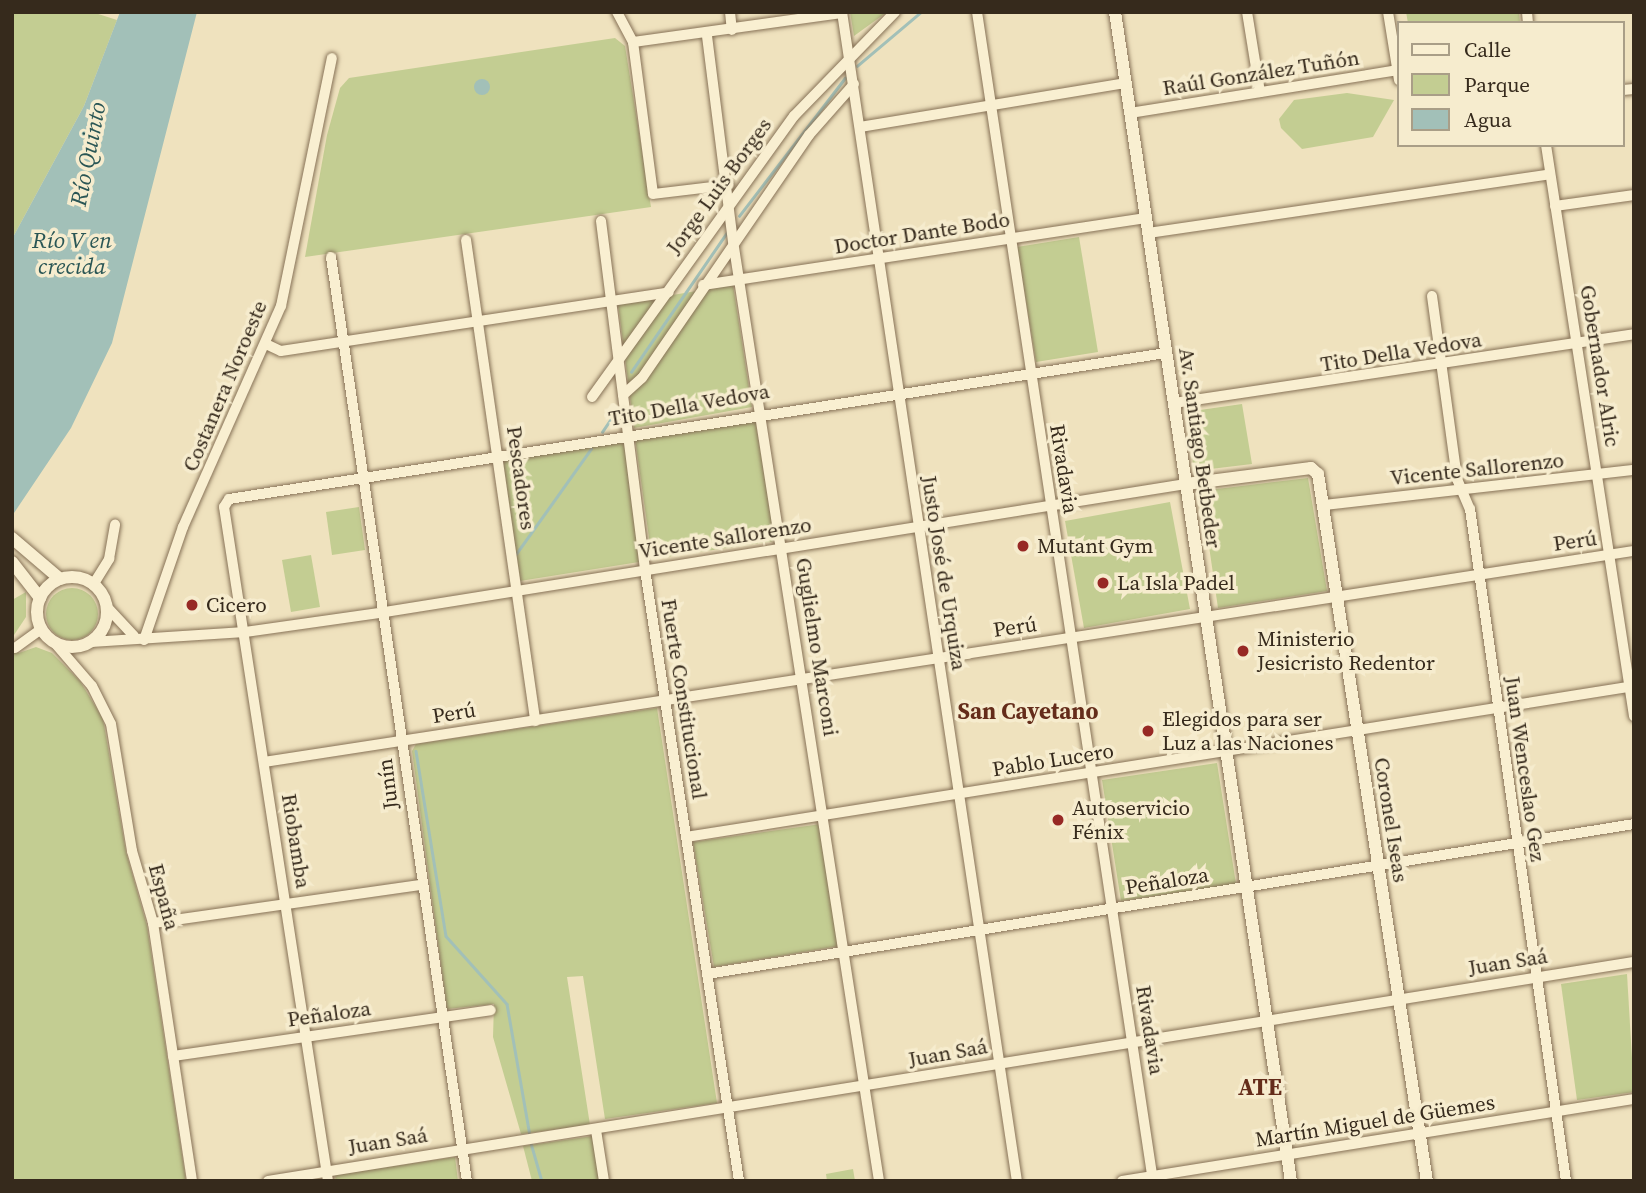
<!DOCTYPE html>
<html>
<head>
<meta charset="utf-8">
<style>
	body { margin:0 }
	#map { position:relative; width:1646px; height:1193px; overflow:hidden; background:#efe2be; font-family:"Source Serif 4",serif }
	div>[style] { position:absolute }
	.green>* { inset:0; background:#c3cd92 }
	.round { border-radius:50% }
	.water>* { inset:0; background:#a2c0b8 }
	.stream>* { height:2.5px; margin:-1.25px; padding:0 1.25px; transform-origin:1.25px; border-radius:1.25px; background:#a2c0b8 }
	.roads { filter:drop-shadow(0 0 2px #877257) drop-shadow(0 0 2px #877257) }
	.minor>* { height:10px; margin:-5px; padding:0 5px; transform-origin:5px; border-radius:5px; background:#f9efd1 }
	.tertiary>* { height:12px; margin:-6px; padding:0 6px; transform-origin:6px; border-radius:6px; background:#f9efd1 }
	.tertiary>.ring { margin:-6px; padding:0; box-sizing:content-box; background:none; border:12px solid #f9efd1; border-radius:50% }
	.secondary>* { height:12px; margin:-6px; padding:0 6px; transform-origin:6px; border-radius:6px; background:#f9efd1 }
	.dots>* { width:19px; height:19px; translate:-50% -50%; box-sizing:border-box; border:4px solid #f6ecce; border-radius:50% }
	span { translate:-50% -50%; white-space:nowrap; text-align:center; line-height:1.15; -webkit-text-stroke:7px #f6ecce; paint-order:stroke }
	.street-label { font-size:21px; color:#362a1c }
	.poi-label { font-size:21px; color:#362a1c }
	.left { translate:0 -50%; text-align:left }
	.water-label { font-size:23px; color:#2a5655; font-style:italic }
	.neighbourhood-label { font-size:23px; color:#642c1a; font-weight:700 }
	.quarter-label { font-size:24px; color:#642c1a; font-weight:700 }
	.frame { position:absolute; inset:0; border:14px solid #362a1c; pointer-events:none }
	.legend { position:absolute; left:1397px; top:21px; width:228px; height:126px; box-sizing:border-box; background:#f6ecce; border:2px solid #a99e87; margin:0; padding:9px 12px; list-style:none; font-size:21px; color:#362a1c }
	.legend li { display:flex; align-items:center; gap:14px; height:35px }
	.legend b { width:35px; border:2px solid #a99e87 }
</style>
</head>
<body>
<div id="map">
	<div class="green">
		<div style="clip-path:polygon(12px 12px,92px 12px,117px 20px,84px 106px,12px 239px)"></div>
		<div style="clip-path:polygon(850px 12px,887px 12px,854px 36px)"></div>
		<div style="clip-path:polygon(1406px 12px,1519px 12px,1520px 23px,1408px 23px)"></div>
		<div style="clip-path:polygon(615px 38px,625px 46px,651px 207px,305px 257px,327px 135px,340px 88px,349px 78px)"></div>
		<div style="clip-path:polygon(1347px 93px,1394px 100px,1373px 137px,1302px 149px,1281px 128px,1279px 119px,1294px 100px)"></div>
		<div style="clip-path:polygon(1079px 237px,1098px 352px,1036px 362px,1017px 247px)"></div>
		<div style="clip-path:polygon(733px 285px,752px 407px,634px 428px,618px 304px)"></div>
		<div style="clip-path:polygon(1242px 404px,1252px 464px,1194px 471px,1186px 412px)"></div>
		<div style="clip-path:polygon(755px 418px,775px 541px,652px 559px,635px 438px)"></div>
		<div style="clip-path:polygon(624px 440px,639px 562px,520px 581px,503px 460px)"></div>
		<div style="clip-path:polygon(1308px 478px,1327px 591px,1218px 608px,1201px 491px)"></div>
		<div style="clip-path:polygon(1170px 502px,1190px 609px,1084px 628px,1065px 521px)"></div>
		<div style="clip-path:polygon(359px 507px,365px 550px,332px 555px,326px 512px)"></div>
		<div style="clip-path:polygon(311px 555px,320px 607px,291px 612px,282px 560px)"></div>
		<div class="round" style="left:46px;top:588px;width:52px;height:52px"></div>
		<div style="clip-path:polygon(26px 592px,26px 617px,12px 638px,12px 600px)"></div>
		<div style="clip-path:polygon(12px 645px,19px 653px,36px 647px,52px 653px,80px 681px,103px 719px,126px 852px,147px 926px,186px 1181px,12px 1181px)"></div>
		<div style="clip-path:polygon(657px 708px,717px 1103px,605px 1119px,583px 976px,567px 977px,590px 1125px,521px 1134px,493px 1037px,494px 1004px,447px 1009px,412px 751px,416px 744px)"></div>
		<div style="clip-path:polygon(1217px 763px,1236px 884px,1121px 901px,1102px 780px)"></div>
		<div style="clip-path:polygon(821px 824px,839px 946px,714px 967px,693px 842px)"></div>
		<div style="clip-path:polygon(1627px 974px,1634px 1092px,1577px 1100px,1561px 984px)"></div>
		<div style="clip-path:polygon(593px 1136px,600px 1181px,532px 1181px,523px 1146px)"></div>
		<div style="clip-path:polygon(455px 1157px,458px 1181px,336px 1181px,335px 1175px)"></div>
		<div style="clip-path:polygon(853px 1169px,855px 1181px,827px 1181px,826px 1174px)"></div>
	</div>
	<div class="water">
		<div style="clip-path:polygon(120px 12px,197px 12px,112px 343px,71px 428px,12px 516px,12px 239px,84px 106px)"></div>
		<div class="round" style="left:474px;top:79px;width:16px;height:16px"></div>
	</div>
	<div class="stream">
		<div style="left:857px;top:66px;width:84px;rotate:-40.2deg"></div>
		<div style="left:739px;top:216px;width:174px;rotate:-52.5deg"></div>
		<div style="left:631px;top:372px;width:171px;rotate:-55.5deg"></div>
		<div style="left:602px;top:432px;width:25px;rotate:-56deg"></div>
		<div style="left:516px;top:554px;width:129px;rotate:-54.5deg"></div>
		<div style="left:416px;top:751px;width:187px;rotate:80.8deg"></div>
		<div style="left:446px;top:936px;width:91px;rotate:48.1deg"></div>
		<div style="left:507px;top:1004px;width:134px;rotate:80.1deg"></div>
		<div style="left:531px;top:1143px;width:40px;rotate:74deg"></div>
	</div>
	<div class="roads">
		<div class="minor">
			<div style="left:617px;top:12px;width:34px;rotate:62deg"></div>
			<div style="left:633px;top:42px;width:153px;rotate:82.5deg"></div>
			<div style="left:653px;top:194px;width:76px;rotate:-6.8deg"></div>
			<div style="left:730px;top:12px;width:18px;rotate:84deg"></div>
			<div style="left:842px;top:12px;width:1182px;rotate:81.49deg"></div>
			<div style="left:977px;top:12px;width:1182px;rotate:81.44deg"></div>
			<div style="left:1247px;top:12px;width:81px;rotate:80.8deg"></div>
			<div style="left:1388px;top:12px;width:69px;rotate:80.8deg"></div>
			<div style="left:1527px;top:12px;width:11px;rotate:85deg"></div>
			<div style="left:707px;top:36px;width:207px;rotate:82.8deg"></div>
			<div style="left:733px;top:241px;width:951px;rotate:81.17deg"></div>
			<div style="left:633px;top:42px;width:211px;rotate:-7.9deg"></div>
			<div style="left:1623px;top:90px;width:11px;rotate:-5deg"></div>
			<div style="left:1130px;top:113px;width:270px;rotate:-9.1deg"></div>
			<div style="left:860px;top:127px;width:270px;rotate:-9.4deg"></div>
			<div style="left:1546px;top:145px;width:578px;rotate:81.24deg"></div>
			<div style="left:1555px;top:206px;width:80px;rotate:-7.9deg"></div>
			<div style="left:601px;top:221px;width:352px;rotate:82.8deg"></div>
			<div style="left:645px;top:570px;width:618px;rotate:81.25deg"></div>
			<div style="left:1148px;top:233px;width:406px;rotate:-8.3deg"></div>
			<div style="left:466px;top:240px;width:486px;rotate:81.8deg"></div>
			<div style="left:331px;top:257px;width:934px;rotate:81.63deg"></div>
			<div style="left:703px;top:285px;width:448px;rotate:-8.6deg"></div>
			<div style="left:1432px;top:296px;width:185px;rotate:82.2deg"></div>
			<div style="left:1457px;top:479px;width:33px;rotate:67deg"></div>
			<div style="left:1470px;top:509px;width:679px;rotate:81.87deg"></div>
			<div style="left:268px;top:345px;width:14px;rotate:25deg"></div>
			<div style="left:281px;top:351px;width:392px;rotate:-8.6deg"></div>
			<div style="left:623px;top:395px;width:25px;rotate:-42deg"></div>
			<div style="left:642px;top:378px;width:295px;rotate:-55.5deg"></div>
			<div style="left:809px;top:135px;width:68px;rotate:-48.6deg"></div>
			<div style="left:592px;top:397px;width:346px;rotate:-54.3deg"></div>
			<div style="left:794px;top:116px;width:145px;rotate:-45.8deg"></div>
			<div style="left:1174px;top:403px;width:465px;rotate:-8.5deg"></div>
			<div style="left:1325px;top:505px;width:311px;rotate:-6.5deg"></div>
			<div style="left:93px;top:585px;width:31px;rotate:-58deg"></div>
			<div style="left:109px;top:559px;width:35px;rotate:-80deg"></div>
			<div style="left:106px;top:606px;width:41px;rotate:47deg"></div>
			<div style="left:144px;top:640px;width:120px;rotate:-71deg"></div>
			<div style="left:183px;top:527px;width:242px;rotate:-66.1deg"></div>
			<div style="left:281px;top:306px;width:253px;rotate:-78.4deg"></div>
			<div style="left:54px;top:642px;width:58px;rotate:49.2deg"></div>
			<div style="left:92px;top:686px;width:42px;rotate:63.4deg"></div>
			<div style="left:111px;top:724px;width:129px;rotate:80.6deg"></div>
			<div style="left:132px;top:851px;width:75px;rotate:73.7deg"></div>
			<div style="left:153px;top:923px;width:261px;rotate:81.4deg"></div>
			<div style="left:91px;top:642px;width:154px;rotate:-3.7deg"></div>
			<div style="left:245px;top:632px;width:141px;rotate:-8.1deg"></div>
			<div style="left:385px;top:612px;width:811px;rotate:-9.08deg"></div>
			<div style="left:15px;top:648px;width:32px;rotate:-36deg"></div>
			<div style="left:264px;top:762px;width:1386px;rotate:-8.76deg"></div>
			<div style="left:686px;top:837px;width:960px;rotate:-9.05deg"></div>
			<div style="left:153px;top:923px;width:270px;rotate:-8.1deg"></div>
			<div style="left:707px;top:974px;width:939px;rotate:-9.19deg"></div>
			<div style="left:173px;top:1056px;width:321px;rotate:-8.2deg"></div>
			<div style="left:596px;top:1130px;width:52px;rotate:81.1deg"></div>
			<div style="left:268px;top:1181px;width:1383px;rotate:-9.11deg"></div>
			<div style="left:328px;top:1181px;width:682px;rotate:-98.77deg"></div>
			<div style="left:224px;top:507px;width:9px;rotate:-58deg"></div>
			<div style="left:229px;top:499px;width:948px;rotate:-8.86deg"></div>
			<div style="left:1122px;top:1181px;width:519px;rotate:-9.1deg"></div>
		</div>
		<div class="tertiary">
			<div style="left:1186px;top:484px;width:126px;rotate:-7.3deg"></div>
			<div style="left:1311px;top:468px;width:9px;rotate:41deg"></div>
			<div style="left:1318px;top:474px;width:715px;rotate:81.24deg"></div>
			<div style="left:12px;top:538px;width:63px;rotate:40.5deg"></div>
			<div style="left:12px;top:562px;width:46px;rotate:52.1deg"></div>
			<div class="ring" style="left:37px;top:577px;width:58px;height:58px"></div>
		</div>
		<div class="secondary">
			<div style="left:1115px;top:12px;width:1182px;rotate:81.44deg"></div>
		</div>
	</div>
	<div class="dots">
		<div style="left:1023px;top:546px;background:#972925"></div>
		<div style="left:1103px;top:583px;background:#972925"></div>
		<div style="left:192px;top:605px;background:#972925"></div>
		<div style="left:1243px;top:651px;background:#972925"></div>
		<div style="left:1148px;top:731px;background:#972925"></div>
		<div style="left:1058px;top:820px;background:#972925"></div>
	</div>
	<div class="street-label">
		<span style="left:1261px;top:73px;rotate:-9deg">Raúl González Tuñón</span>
		<span style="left:719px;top:186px;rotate:-54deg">Jorge Luis Borges</span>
		<span style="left:922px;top:233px;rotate:-9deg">Doctor Dante Bodo</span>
		<span style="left:1401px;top:352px;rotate:-9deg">Tito Della Vedova</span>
		<span style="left:1600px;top:366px;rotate:81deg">Gobernador Alric</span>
		<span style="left:225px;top:386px;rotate:-67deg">Costanera Noroeste</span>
		<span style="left:689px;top:405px;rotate:-10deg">Tito Della Vedova</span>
		<span style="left:1200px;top:448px;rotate:82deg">Av. Santiago Betbeder</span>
		<span style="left:1064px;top:469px;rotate:81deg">Rivadavia</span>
		<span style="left:1477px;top:469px;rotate:-6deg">Vicente Sallorenzo</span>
		<span style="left:521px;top:478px;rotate:82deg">Pescadores</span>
		<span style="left:725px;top:538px;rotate:-9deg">Vicente Sallorenzo</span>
		<span style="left:1575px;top:541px;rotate:-8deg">Perú</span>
		<span style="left:944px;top:573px;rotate:81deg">Justo José de Urquiza</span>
		<span style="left:1015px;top:627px;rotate:-8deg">Perú</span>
		<span style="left:817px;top:647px;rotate:81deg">Guglielmo Marconi</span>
		<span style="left:684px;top:699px;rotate:81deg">Fuerte Constitucional</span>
		<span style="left:454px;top:713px;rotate:-9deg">Perú</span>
		<span style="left:1053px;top:760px;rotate:-9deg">Pablo Lucero</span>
		<span style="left:1525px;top:769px;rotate:82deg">Juan Wenceslao Gez</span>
		<span style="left:388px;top:784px;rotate:-97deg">Junín</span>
		<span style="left:1391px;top:820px;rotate:81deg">Coronel Iseas</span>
		<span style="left:296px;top:841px;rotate:81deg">Riobamba</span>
		<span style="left:1167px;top:881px;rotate:-9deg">Peñaloza</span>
		<span style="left:164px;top:897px;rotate:75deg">España</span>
		<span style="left:1508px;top:962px;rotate:-9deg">Juan Saá</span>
		<span style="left:329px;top:1014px;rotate:-8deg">Peñaloza</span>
		<span style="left:1150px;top:1030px;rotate:81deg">Rivadavia</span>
		<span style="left:948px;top:1053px;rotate:-10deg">Juan Saá</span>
		<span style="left:1375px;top:1121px;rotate:-9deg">Martín Miguel de Güemes</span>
		<span style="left:388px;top:1141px;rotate:-9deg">Juan Saá</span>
	</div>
	<div class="poi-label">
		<span class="left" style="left:1037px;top:546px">Mutant Gym</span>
		<span class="left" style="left:1117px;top:583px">La Isla Padel</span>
		<span class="left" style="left:206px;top:605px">Cicero</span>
		<span class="left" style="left:1257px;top:651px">Ministerio<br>Jesicristo Redentor</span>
		<span class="left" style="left:1162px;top:731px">Elegidos para ser<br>Luz a las Naciones</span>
		<span class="left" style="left:1072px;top:820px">Autoservicio<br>Fénix</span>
	</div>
	<div class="water-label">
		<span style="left:88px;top:154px;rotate:-79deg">Río Quinto</span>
		<span style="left:72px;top:253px">Río V en<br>crecida</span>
	</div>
	<div class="neighbourhood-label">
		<span style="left:1028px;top:711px">San Cayetano</span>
	</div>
	<div class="quarter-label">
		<span style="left:1260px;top:1087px">ATE</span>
	</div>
	<div class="frame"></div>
	<ul class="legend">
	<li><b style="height:9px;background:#f9efd1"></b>Calle</li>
	<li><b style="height:19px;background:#c3cd92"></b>Parque</li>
	<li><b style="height:19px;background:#a2c0b8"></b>Agua</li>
	</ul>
</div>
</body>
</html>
